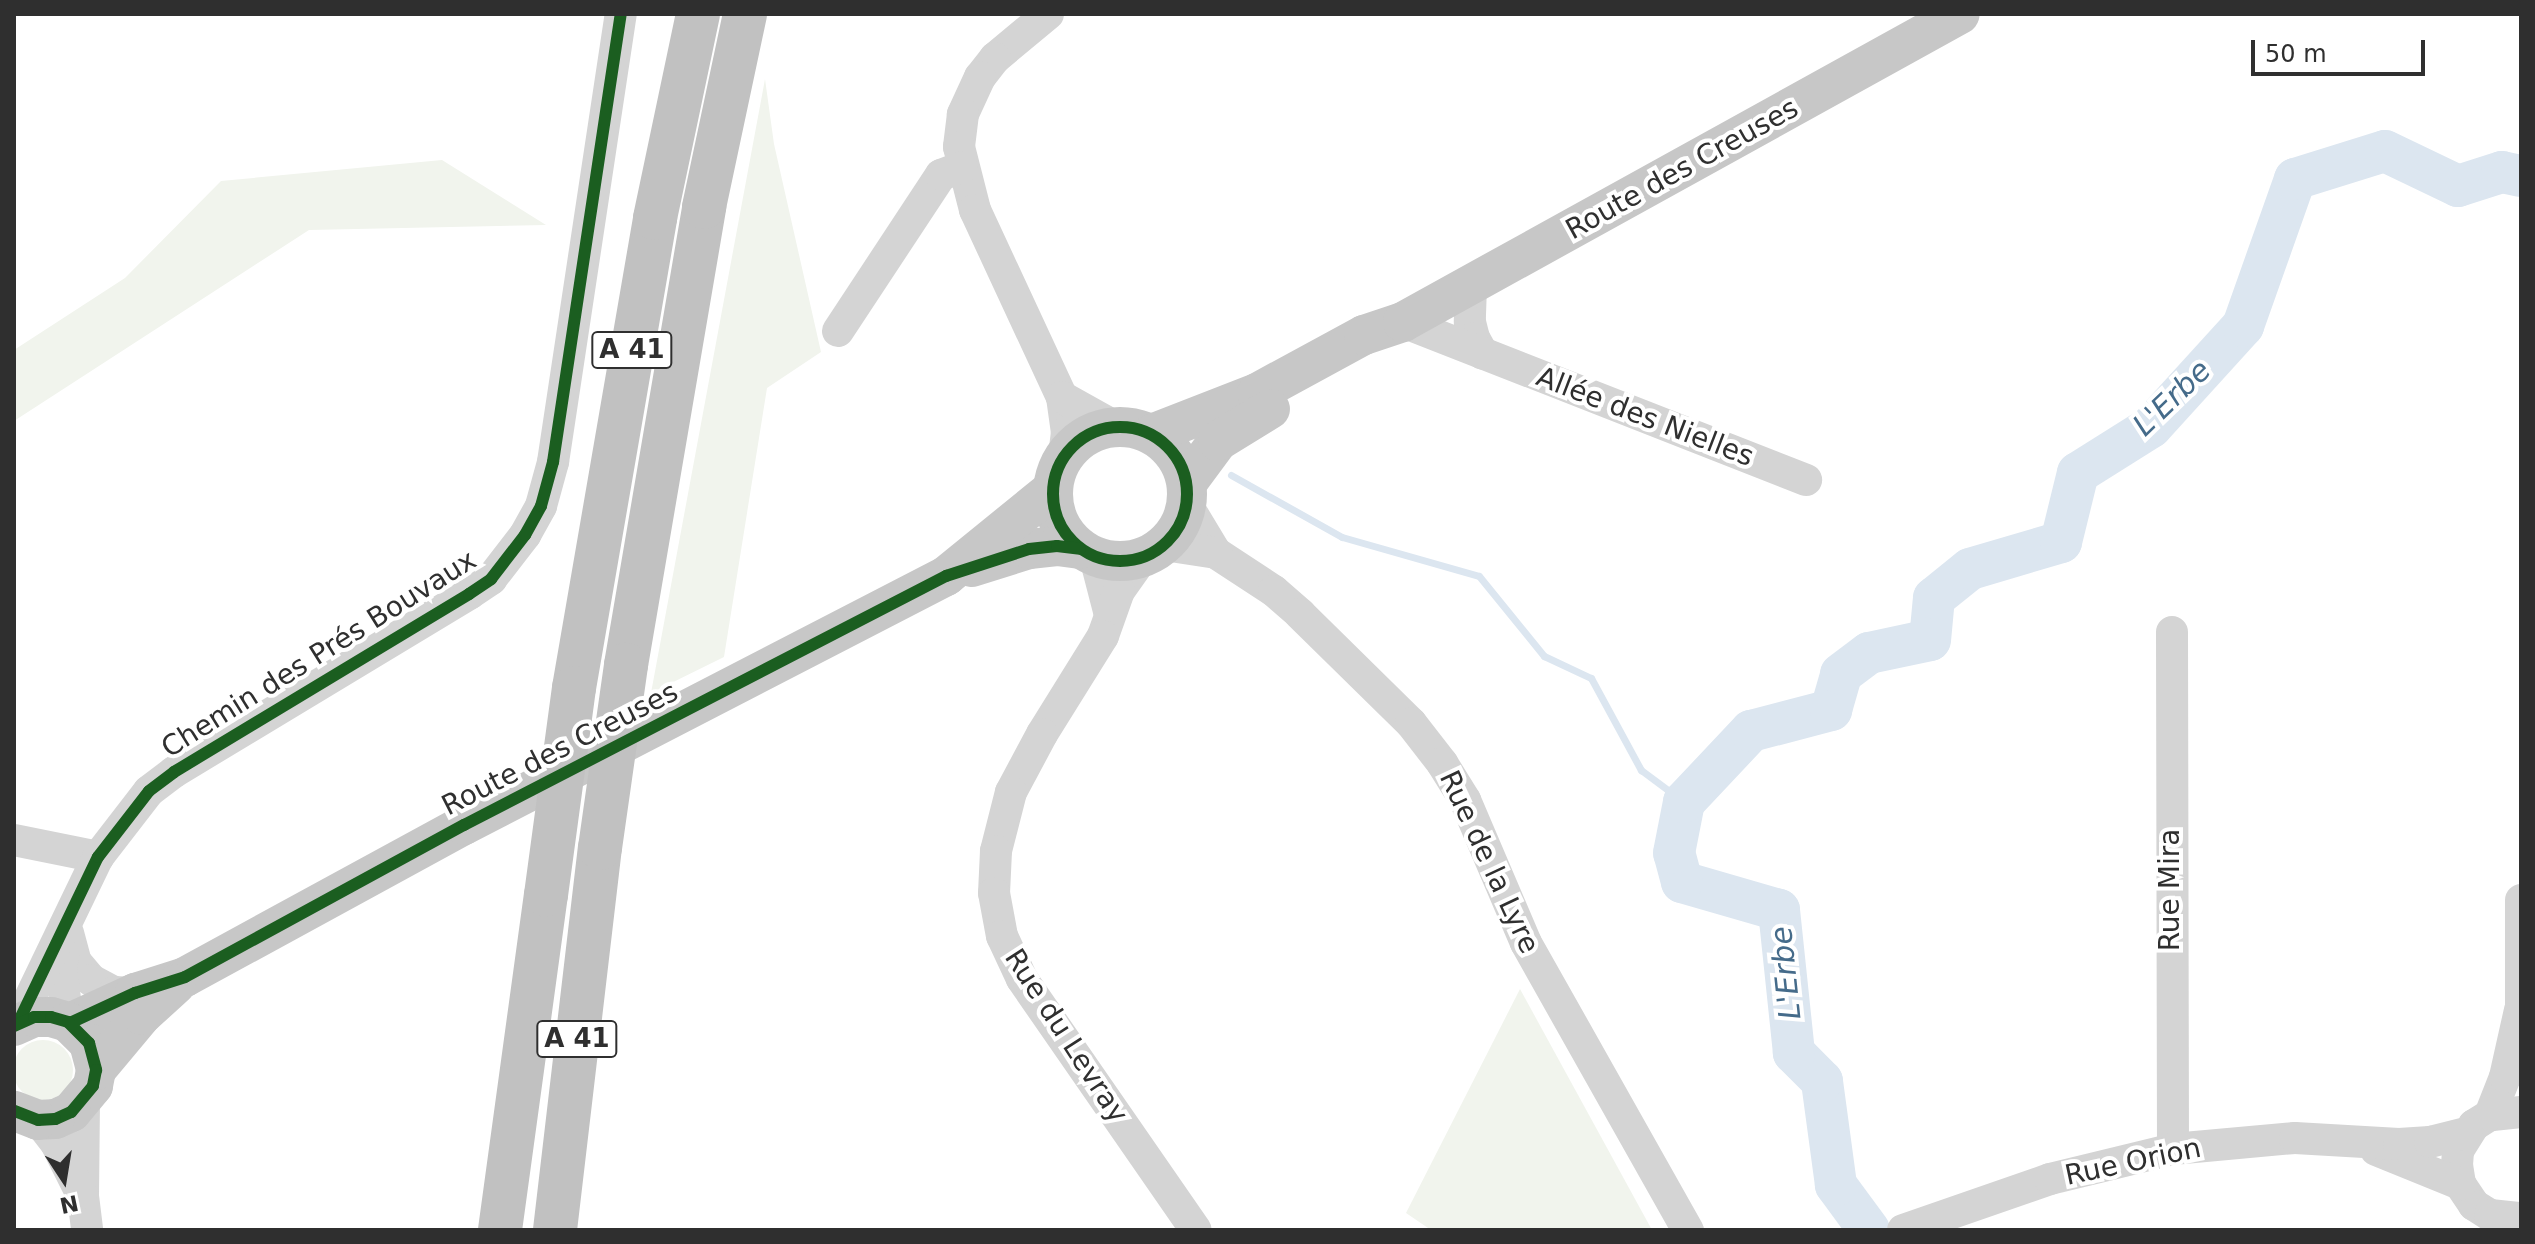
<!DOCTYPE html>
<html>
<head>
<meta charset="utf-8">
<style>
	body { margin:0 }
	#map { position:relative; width:2535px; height:1244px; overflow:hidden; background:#fff; font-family:"DejaVu Sans",sans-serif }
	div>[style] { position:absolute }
	.green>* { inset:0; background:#f1f4ed }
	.round { border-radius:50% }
	.stream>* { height:7px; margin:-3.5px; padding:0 3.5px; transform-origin:3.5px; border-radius:3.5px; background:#dce6f0 }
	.river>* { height:42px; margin:-21px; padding:0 21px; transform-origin:21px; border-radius:21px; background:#dce6f0 }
	.minor>* { height:32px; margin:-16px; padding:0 16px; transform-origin:16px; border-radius:16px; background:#d4d4d4 }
	.major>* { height:40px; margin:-20px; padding:0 20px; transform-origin:20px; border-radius:20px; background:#c7c7c7 }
	.major>.ring { margin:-20px; padding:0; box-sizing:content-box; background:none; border:40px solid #c7c7c7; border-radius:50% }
	.highway>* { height:44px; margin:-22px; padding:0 22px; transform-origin:22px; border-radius:22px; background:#c1c1c1 }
	.highway-bridge>* { height:44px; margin:-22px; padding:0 22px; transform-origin:22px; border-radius:22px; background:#c1c1c1 }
	.cycleway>* { height:12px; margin:-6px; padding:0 6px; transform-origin:6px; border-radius:6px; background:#1b5e20 }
	.cycleway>.ring { margin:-6px; padding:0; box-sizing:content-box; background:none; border:12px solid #1b5e20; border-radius:50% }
	span { translate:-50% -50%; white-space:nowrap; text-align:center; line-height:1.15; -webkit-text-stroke:8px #fff; paint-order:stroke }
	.shield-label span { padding:2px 6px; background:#fff; border:2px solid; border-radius:6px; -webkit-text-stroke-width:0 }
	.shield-label { font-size:26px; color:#2f2f2f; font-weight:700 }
	.street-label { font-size:28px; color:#2f2f2f }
	.water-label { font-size:30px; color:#456b8a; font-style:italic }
	.frame { position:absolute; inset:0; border:16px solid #2f2f2f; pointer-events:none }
	.north { position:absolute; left:24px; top:1140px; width:80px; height:80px; -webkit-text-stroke:6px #fff; paint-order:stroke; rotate:168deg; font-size:22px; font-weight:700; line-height:32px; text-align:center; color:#2f2f2f }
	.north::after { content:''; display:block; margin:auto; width:28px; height:36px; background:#2f2f2f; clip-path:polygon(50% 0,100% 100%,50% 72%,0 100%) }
	.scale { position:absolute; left:2251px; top:40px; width:174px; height:36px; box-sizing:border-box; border:4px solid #2f2f2f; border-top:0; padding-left:10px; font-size:24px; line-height:28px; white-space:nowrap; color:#2f2f2f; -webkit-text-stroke:6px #fff; paint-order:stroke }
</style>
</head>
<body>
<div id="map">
	<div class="green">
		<div style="clip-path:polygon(765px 79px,774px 144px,821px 352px,767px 388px,724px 657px,651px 693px)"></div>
		<div style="clip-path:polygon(442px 160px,546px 225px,309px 230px,14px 421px,14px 350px,125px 278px,221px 181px)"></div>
		<div style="clip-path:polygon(1520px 989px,1652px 1230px,1431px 1230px,1406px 1213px)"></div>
		<div class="round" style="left:13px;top:1040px;width:60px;height:60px"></div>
	</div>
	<div class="stream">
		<div style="left:1231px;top:475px;width:127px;rotate:29.2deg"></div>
		<div style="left:1342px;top:537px;width:142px;rotate:15.9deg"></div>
		<div style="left:1479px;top:576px;width:103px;rotate:50.9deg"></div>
		<div style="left:1544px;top:656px;width:52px;rotate:25.1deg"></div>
		<div style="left:1591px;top:678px;width:105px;rotate:61.5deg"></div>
		<div style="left:1641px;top:770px;width:54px;rotate:36.7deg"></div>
	</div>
	<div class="river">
		<div style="left:1869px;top:1230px;width:56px;rotate:-126.3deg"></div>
		<div style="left:1836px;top:1185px;width:105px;rotate:-97.7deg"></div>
		<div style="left:1822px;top:1081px;width:40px;rotate:-135deg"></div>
		<div style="left:1794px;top:1053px;width:144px;rotate:-96deg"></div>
		<div style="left:1779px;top:910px;width:101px;rotate:-163.9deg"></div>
		<div style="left:1682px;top:882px;width:30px;rotate:-105deg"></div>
		<div style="left:1674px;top:853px;width:52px;rotate:-78.9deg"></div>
		<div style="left:1684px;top:802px;width:98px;rotate:-46.7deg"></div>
		<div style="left:1751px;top:731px;width:83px;rotate:-14.7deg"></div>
		<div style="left:1831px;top:710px;width:37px;rotate:-74deg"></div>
		<div style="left:1841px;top:674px;width:35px;rotate:-37deg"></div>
		<div style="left:1869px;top:653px;width:62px;rotate:-12deg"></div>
		<div style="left:1930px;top:640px;width:42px;rotate:-84.6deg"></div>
		<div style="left:1934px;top:598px;width:46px;rotate:-38.9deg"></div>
		<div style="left:1970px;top:569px;width:95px;rotate:-16.5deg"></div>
		<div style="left:2061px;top:542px;width:71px;rotate:-76.2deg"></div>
		<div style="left:2078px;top:473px;width:86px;rotate:-32.2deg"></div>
		<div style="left:2151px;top:427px;width:137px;rotate:-47.7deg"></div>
		<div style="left:2243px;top:326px;width:156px;rotate:-70.5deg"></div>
		<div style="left:2295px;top:179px;width:94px;rotate:-17.3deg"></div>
		<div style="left:2385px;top:151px;width:81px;rotate:25.6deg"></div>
		<div style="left:2458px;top:186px;width:46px;rotate:-17.7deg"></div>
		<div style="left:2502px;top:172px;width:19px;rotate:12deg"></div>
	</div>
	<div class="minor">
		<div style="left:1048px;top:14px;width:69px;rotate:140.3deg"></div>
		<div style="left:995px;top:58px;width:24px;rotate:128deg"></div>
		<div style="left:980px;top:77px;width:41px;rotate:114.7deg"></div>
		<div style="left:963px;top:114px;width:33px;rotate:97deg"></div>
		<div style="left:959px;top:147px;width:65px;rotate:75.7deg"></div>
		<div style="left:975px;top:210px;width:206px;rotate:65.1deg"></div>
		<div style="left:1062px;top:397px;width:35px;rotate:82deg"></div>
		<div style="left:1067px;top:432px;width:23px;rotate:97deg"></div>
		<div style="left:1471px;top:286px;width:36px;rotate:92deg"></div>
		<div style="left:1470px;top:322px;width:16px;rotate:76deg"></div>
		<div style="left:1474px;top:338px;width:18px;rotate:61deg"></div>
		<div style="left:1403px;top:322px;width:433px;rotate:21.4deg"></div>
		<div style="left:838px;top:331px;width:187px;rotate:-56.6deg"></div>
		<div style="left:941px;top:175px;width:22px;rotate:-21deg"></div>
		<div style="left:1062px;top:397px;width:60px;rotate:29.1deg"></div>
		<div style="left:1187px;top:505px;width:56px;rotate:58.9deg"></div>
		<div style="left:1216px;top:553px;width:69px;rotate:33.2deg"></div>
		<div style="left:1274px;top:591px;width:35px;rotate:41deg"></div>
		<div style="left:1300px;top:614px;width:156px;rotate:44.5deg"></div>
		<div style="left:1411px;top:723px;width:51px;rotate:52.2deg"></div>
		<div style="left:1442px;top:763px;width:44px;rotate:58.1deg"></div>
		<div style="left:1465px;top:800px;width:155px;rotate:66.9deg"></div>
		<div style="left:1526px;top:943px;width:330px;rotate:60.6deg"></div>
		<div style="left:1164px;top:545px;width:53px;rotate:8.7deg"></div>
		<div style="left:1095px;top:557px;width:56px;rotate:75.5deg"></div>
		<div style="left:1143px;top:557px;width:42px;rotate:125.2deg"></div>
		<div style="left:1119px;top:591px;width:48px;rotate:109.6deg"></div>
		<div style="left:1103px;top:636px;width:115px;rotate:121.9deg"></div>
		<div style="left:1042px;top:734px;width:66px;rotate:118.1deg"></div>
		<div style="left:1011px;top:792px;width:61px;rotate:104.3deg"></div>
		<div style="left:996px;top:851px;width:42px;rotate:92.7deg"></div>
		<div style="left:994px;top:893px;width:44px;rotate:79.5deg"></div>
		<div style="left:1002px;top:936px;width:47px;rotate:65.1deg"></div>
		<div style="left:1022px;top:979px;width:305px;rotate:55.3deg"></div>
		<div style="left:2172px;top:632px;width:517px;rotate:89.89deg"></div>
		<div style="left:14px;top:840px;width:86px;rotate:11.4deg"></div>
		<div style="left:2521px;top:900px;width:118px;rotate:90deg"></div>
		<div style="left:68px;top:933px;width:30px;rotate:75deg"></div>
		<div style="left:76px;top:962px;width:23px;rotate:50deg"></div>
		<div style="left:91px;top:980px;width:26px;rotate:28deg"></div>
		<div style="left:114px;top:992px;width:21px;rotate:3deg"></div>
		<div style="left:66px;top:942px;width:26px;rotate:101deg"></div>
		<div style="left:61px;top:968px;width:54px;rotate:82.6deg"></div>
		<div style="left:18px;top:1023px;width:184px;rotate:-64.3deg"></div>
		<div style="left:98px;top:857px;width:83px;rotate:-52.3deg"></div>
		<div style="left:149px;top:791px;width:31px;rotate:-37deg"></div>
		<div style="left:174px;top:772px;width:345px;rotate:-31.1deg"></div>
		<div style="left:469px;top:594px;width:27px;rotate:-34deg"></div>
		<div style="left:491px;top:579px;width:56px;rotate:-52.3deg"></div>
		<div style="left:525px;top:535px;width:33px;rotate:-61deg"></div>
		<div style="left:541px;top:506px;width:46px;rotate:-74.7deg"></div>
		<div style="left:553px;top:462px;width:453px;rotate:-81.4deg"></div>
		<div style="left:84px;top:1101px;width:95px;rotate:90.6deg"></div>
		<div style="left:83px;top:1196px;width:34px;rotate:83deg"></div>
		<div style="left:2521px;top:1112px;width:31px;rotate:174deg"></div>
		<div style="left:2490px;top:1115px;width:19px;rotate:148deg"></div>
		<div style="left:2474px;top:1125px;width:31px;rotate:122deg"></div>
		<div style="left:2458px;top:1151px;width:14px;rotate:94deg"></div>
		<div style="left:2457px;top:1165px;width:19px;rotate:81deg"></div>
		<div style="left:2460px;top:1184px;width:25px;rotate:56deg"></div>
		<div style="left:2474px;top:1205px;width:19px;rotate:32deg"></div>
		<div style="left:2490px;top:1215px;width:31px;rotate:6deg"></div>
		<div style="left:2490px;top:1115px;width:41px;rotate:-68.5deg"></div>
		<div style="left:2505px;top:1077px;width:69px;rotate:-77.4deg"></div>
		<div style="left:38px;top:1120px;width:29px;rotate:52deg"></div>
		<div style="left:56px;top:1143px;width:56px;rotate:63.4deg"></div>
		<div style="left:2376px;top:1150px;width:91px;rotate:22deg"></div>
		<div style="left:1903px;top:1230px;width:156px;rotate:-19.1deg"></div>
		<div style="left:2050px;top:1179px;width:127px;rotate:-13.7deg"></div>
		<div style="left:2173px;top:1149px;width:122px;rotate:-5.2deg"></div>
		<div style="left:2295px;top:1138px;width:104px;rotate:3.3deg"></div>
		<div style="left:2399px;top:1144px;width:31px;rotate:-4deg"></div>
		<div style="left:2430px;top:1142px;width:38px;rotate:-14deg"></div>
	</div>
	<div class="major">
		<div class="ring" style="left:1053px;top:427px;width:94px;height:94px"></div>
		<div style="left:1152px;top:434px;width:113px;rotate:-21.3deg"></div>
		<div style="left:1257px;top:393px;width:122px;rotate:-28.5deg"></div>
		<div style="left:1364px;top:335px;width:41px;rotate:-18.4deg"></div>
		<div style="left:1403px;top:322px;width:636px;rotate:-28.94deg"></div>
		<div style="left:1187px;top:483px;width:52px;rotate:-53.6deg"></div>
		<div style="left:1218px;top:441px;width:61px;rotate:-31.6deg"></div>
		<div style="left:972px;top:567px;width:60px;rotate:-17.5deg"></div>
		<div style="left:1029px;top:549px;width:28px;rotate:-6deg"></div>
		<div style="left:1057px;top:546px;width:23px;rotate:7deg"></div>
		<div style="left:70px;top:1023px;width:72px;rotate:-24.8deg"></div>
		<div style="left:135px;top:993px;width:52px;rotate:-17.7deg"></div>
		<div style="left:185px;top:977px;width:318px;rotate:-28.6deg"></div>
		<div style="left:464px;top:825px;width:543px;rotate:-27.32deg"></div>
		<div style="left:946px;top:576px;width:136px;rotate:-39.1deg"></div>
		<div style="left:14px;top:1026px;width:22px;rotate:-24deg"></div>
		<div style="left:34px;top:1017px;width:17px"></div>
		<div style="left:51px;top:1017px;width:18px;rotate:16deg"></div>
		<div style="left:68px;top:1022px;width:30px;rotate:45deg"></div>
		<div style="left:89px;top:1043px;width:28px;rotate:75deg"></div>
		<div style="left:96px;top:1070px;width:16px;rotate:101deg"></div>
		<div style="left:93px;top:1086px;width:34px;rotate:130deg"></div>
		<div style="left:71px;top:1112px;width:17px;rotate:156deg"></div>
		<div style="left:55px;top:1119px;width:17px;rotate:177deg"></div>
		<div style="left:38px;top:1120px;width:26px;rotate:-159deg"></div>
		<div style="left:96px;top:1070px;width:72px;rotate:-50.1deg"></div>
		<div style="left:142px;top:1015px;width:45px;rotate:-42.3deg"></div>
	</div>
	<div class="highway">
		<div style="left:626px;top:665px;width:465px;rotate:-80.3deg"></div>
		<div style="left:704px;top:207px;width:197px;rotate:-78deg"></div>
		<div style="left:574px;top:688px;width:477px;rotate:-80.2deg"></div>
		<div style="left:655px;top:218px;width:208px;rotate:-78.1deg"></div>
		<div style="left:500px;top:1230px;width:338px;rotate:-82.2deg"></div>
		<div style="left:555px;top:1230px;width:385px;rotate:-83.3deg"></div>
	</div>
	<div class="highway-bridge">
		<div style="left:600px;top:848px;width:185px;rotate:-81.9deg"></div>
		<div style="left:546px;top:895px;width:209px;rotate:-82.3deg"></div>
	</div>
	<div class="cycleway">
		<div class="ring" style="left:1053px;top:427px;width:122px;height:122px"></div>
		<div style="left:18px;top:1023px;width:184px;rotate:-64.3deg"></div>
		<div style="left:98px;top:857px;width:83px;rotate:-52.3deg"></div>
		<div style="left:149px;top:791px;width:31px;rotate:-37deg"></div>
		<div style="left:174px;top:772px;width:345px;rotate:-31.1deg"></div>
		<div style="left:469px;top:594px;width:27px;rotate:-34deg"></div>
		<div style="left:491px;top:579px;width:56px;rotate:-52.3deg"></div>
		<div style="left:525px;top:535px;width:33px;rotate:-61deg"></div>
		<div style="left:541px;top:506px;width:46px;rotate:-74.7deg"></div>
		<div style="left:553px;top:462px;width:453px;rotate:-81.4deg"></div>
		<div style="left:70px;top:1023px;width:72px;rotate:-24.8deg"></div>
		<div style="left:135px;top:993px;width:52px;rotate:-17.7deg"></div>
		<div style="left:185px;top:977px;width:318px;rotate:-28.6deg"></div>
		<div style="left:464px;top:825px;width:543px;rotate:-27.32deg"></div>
		<div style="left:946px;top:576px;width:87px;rotate:-18deg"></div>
		<div style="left:1029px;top:549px;width:28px;rotate:-6deg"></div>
		<div style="left:1057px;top:546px;width:23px;rotate:7deg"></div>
		<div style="left:14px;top:1026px;width:22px;rotate:-24deg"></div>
		<div style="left:34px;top:1017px;width:17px"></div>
		<div style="left:51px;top:1017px;width:18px;rotate:16deg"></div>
		<div style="left:68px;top:1022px;width:30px;rotate:45deg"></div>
		<div style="left:89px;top:1043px;width:28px;rotate:75deg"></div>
		<div style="left:96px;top:1070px;width:16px;rotate:101deg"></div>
		<div style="left:93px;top:1086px;width:34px;rotate:130deg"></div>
		<div style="left:71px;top:1112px;width:17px;rotate:156deg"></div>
		<div style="left:55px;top:1119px;width:17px;rotate:177deg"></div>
		<div style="left:38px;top:1120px;width:26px;rotate:-159deg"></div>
	</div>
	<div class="shield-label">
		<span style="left:632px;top:350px">A 41</span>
		<span style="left:577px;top:1039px">A 41</span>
	</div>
	<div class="street-label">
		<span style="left:1682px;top:169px;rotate:-29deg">Route des Creuses</span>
		<span style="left:1645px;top:417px;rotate:21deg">Allée des Nielles</span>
		<span style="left:319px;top:654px;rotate:-32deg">Chemin des Prés Bouvaux</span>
		<span style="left:560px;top:749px;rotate:-27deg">Route des Creuses</span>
		<span style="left:1489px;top:862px;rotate:65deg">Rue de la Lyre</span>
		<span style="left:2170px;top:890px;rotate:-90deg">Rue Mira</span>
		<span style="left:1066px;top:1036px;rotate:57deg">Rue du Levray</span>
		<span style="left:2133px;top:1162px;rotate:-12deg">Rue Orion</span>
	</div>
	<div class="water-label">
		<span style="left:2172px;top:398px;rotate:-44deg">L'Erbe</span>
		<span style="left:1786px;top:973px;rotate:-96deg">L'Erbe</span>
	</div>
	<div class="frame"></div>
	<div class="north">N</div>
	<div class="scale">50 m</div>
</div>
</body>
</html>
